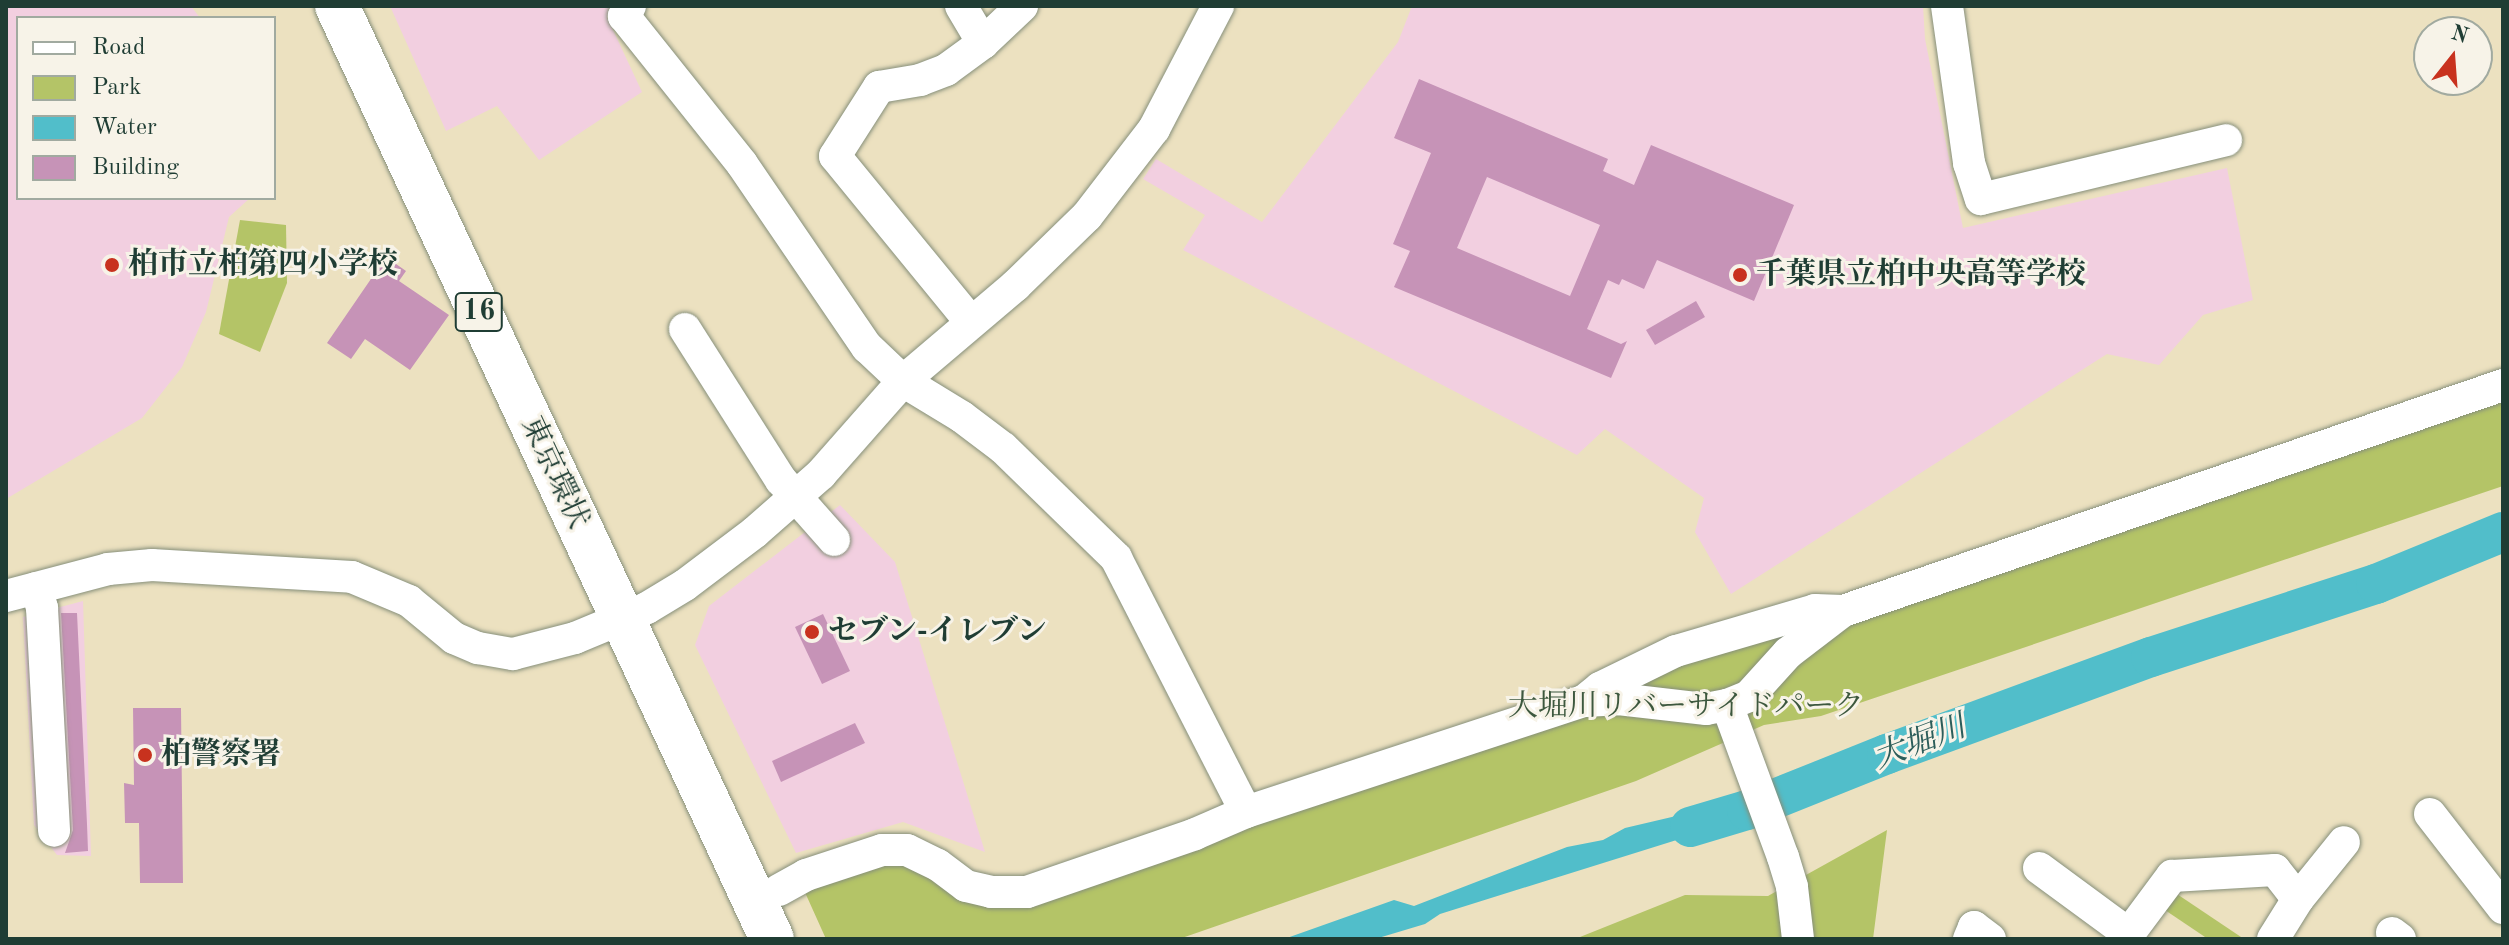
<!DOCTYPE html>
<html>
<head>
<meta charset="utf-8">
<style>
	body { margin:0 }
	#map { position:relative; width:2509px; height:945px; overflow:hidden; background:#ece1c0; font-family:"Old Standard TT","Noto Serif JP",serif }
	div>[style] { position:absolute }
	.built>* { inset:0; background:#f2cfe0 }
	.green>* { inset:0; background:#b4c467 }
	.water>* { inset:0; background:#51beca }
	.river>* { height:40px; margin:-20px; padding:0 20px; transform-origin:20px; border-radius:20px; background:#51beca }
	.building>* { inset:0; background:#c693b7 }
	.roads { filter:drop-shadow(0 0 2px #868f7a) drop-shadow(0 0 2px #868f7a) }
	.minor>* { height:32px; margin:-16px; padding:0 16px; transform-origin:16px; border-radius:16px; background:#fff }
	.highway>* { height:44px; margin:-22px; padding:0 22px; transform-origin:22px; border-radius:22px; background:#fff }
	.dots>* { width:22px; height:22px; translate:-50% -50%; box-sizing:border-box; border:4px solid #f7f3e8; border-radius:50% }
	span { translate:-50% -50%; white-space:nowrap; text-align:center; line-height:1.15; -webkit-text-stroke:6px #f7f3e8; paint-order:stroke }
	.shield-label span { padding:2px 6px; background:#f7f3e8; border:2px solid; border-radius:6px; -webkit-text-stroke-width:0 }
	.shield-label { font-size:28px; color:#1f3d34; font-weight:700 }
	.poi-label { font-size:30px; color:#1f3d34; font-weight:700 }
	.left { translate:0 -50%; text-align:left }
	.street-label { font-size:30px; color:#1f3d34 }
	.park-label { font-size:30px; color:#3d583e }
	.water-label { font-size:32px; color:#2c5d5a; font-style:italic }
	.frame { position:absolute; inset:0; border:8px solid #1f3d34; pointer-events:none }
	.legend { position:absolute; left:16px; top:16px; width:260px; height:184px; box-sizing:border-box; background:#f7f3e8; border:2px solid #a1aaa0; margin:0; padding:10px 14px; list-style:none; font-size:24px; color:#1f3d34 }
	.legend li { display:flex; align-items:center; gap:16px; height:40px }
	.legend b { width:40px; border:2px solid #a1aaa0 }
	.north { position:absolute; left:2413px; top:16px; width:80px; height:80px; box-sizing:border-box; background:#f7f3e8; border:2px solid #a1aaa0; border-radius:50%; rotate:17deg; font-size:22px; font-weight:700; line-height:32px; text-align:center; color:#1f3d34 }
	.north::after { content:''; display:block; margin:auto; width:28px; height:36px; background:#c8321e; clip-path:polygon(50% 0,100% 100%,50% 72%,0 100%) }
</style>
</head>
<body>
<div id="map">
	<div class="built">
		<div style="clip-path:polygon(6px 6px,191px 6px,200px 18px,18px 18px,18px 198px,250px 198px,229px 217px,206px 312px,182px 367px,142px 418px,6px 499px)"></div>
		<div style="clip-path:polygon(390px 6px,615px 6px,607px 17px,642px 92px,539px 160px,497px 106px,446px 131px)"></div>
		<div style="clip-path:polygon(1412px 6px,1923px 6px,1925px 39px,1963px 228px,2227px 168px,2253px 300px,2203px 315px,2159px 365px,2107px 354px,1731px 594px,1695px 532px,1704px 498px,1605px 429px,1577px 455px,1183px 250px,1205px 215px,1143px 179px,1156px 159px,1262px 222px,1398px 42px)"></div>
		<div style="clip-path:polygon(840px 505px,895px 562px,985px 852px,903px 822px,796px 853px,695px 645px,709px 606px)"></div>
		<div style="clip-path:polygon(83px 601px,91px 856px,57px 855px,34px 825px,23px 617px)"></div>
	</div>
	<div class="green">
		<div style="clip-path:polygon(240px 220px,286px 225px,287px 283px,260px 352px,219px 334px)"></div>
		<div style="clip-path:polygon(2503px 395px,2503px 486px,1821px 716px,1764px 725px,1636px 781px,1179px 939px,826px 939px,803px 888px,883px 857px,976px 897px,1670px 662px)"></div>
		<div style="clip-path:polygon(1887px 830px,1873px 939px,1575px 939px,1685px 895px,1768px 896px)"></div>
		<div style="clip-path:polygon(2165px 886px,2244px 939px,2208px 939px,2153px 902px)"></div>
	</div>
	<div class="water">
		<div style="clip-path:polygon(1740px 801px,1747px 818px,1440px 914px,1425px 924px,1375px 939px,1284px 939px,1394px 900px,1414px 906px,1567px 847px,1603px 840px,1625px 828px)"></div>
	</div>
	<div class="river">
		<div style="left:1690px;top:827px;width:59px;rotate:-16.6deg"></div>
		<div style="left:1747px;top:810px;width:151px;rotate:-21.8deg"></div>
		<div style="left:1887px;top:754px;width:281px;rotate:-20.2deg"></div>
		<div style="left:2151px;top:657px;width:237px;rotate:-18deg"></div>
		<div style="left:2376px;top:584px;width:137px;rotate:-22.3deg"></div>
	</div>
	<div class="building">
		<div style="clip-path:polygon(evenodd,1419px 79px,1608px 159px,1603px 171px,1634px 185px,1651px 145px,1794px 205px,1754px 301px,1657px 260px,1644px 289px,1622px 279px,1619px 285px,1608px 280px,1587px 329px,1621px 344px,1627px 341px,1611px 378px,1394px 287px,1410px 251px,1393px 244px,1431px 153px,1394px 138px,1419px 79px,1487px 177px,1600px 225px,1570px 296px,1457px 248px,1487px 177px)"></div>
		<div style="clip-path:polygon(386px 257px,406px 271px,399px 281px,449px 315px,410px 370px,365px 339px,351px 359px,327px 343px)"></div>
		<div style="clip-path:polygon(1696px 301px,1705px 317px,1655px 345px,1646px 330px)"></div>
		<div style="clip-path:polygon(61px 613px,77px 613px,87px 824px,88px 851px,65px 853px,73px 830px)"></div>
		<div style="clip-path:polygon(823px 614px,850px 671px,822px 684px,795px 627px)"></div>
		<div style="clip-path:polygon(133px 708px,181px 708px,183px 883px,140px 883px,139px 823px,125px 823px,124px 783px,134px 785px)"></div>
		<div style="clip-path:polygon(855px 723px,865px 743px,781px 782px,772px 761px)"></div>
	</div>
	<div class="roads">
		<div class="minor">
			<div style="left:630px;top:6px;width:12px;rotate:121deg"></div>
			<div style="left:624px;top:16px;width:189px;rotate:51.4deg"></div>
			<div style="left:742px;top:164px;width:222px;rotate:55.7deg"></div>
			<div style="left:867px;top:347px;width:50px;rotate:43.4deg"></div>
			<div style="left:903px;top:381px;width:69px;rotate:31.4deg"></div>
			<div style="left:962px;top:417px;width:51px;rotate:37.1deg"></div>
			<div style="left:1003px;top:448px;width:158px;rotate:44.2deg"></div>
			<div style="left:1116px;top:558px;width:285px;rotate:62.9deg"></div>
			<div style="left:961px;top:6px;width:43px;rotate:59.3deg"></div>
			<div style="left:1947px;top:6px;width:159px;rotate:82deg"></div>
			<div style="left:1969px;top:163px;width:38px;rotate:72deg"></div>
			<div style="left:1981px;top:199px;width:252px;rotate:-13.5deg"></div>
			<div style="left:970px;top:321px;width:213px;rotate:-129.3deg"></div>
			<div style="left:835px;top:156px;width:82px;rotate:-57.5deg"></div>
			<div style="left:879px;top:87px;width:42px;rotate:-9.7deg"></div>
			<div style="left:920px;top:80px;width:28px;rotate:-21deg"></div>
			<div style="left:946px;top:70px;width:46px;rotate:-36.1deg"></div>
			<div style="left:983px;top:43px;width:54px;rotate:-43.5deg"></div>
			<div style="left:685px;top:329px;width:179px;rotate:57.6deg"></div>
			<div style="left:781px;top:480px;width:80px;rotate:48.5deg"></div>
			<div style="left:36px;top:588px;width:21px;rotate:73deg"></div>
			<div style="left:42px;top:608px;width:223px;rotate:86.9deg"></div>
			<div style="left:6px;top:596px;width:106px;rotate:-14.8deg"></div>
			<div style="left:108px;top:569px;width:44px;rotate:-5.2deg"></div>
			<div style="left:152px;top:565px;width:200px;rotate:3.4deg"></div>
			<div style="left:352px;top:577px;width:62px;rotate:22.8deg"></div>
			<div style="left:409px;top:601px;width:58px;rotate:39.4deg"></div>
			<div style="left:454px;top:638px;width:26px;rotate:23deg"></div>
			<div style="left:478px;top:648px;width:36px;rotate:10deg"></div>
			<div style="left:513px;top:654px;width:64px;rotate:-14.5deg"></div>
			<div style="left:575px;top:638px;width:78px;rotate:-22.6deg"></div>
			<div style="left:647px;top:608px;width:44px;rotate:-31.2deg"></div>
			<div style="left:685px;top:585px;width:88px;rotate:-37.1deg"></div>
			<div style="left:755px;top:532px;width:88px;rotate:-41.3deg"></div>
			<div style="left:821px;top:474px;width:124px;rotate:-48.6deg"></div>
			<div style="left:903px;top:381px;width:147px;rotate:-40.3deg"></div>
			<div style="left:1015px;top:286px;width:100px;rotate:-44.2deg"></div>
			<div style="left:1087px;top:216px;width:110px;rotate:-52.4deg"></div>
			<div style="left:1154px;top:129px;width:139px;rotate:-62.5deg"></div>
			<div style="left:1584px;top:701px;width:34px;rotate:-3deg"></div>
			<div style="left:1618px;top:699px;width:89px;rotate:6.5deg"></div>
			<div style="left:1706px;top:709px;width:21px;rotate:-11deg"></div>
			<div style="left:1727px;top:705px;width:24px;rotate:-22deg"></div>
			<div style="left:1749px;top:696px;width:58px;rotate:-47.8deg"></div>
			<div style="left:1788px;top:653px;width:69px;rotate:-37.4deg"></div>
			<div style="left:1727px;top:705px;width:162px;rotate:69.8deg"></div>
			<div style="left:1783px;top:857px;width:31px;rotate:73deg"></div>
			<div style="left:1792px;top:887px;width:52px;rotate:83.4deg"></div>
			<div style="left:2430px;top:814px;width:119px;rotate:52.2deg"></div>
			<div style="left:2039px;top:868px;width:112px;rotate:36.3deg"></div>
			<div style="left:779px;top:890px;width:31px;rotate:-29deg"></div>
			<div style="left:806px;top:875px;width:80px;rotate:-18.2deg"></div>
			<div style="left:882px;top:850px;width:25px"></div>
			<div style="left:907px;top:850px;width:34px;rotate:26deg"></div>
			<div style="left:938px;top:865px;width:35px;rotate:37deg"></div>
			<div style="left:966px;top:886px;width:26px;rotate:13deg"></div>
			<div style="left:991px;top:892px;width:36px"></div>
			<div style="left:1027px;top:892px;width:178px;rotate:-19deg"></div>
			<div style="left:1195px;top:834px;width:56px;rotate:-23.3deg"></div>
			<div style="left:1246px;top:812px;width:356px;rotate:-18.2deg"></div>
			<div style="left:1584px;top:701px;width:21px;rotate:-39deg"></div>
			<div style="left:1600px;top:688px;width:85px;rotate:-26deg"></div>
			<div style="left:1676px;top:651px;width:145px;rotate:-16.4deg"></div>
			<div style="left:1815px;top:610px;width:28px;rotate:2deg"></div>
			<div style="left:1843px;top:611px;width:698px;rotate:-18.9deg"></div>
			<div style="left:2392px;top:933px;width:10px;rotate:37deg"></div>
			<div style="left:1969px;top:939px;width:13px;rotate:-67deg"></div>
			<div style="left:1974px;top:927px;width:20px;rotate:37deg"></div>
			<div style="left:2125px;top:939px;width:79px;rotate:-53.3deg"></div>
			<div style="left:2172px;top:876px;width:103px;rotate:-3.3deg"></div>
			<div style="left:2275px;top:870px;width:37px;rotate:52deg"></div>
			<div style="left:2298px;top:899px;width:73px;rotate:-51.1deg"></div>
			<div style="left:2273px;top:939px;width:47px;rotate:-58deg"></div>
		</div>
		<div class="highway">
			<div style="left:337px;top:6px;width:1029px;rotate:65deg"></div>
		</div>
	</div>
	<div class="dots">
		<div style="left:112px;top:265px;background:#c8321e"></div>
		<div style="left:1740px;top:275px;background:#c8321e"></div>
		<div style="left:812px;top:632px;background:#c8321e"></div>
		<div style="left:145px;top:755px;background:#c8321e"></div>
	</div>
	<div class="shield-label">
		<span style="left:479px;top:312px">16</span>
	</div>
	<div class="poi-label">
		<span class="left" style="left:128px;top:265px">柏市立柏第四小学校</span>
		<span class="left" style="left:1756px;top:275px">千葉県立柏中央高等学校</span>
		<span class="left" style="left:828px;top:632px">セブン-イレブン</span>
		<span class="left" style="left:161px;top:755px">柏警察署</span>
	</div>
	<div class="street-label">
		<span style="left:554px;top:473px;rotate:65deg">東京環状</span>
	</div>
	<div class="park-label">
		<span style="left:1686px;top:707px">大堀川リバーサイドパーク</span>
	</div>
	<div class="water-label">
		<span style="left:1920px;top:744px;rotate:-21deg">大堀川</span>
	</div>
	<div class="frame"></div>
	<ul class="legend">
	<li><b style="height:10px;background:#fff"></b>Road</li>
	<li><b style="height:22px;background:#b4c467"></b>Park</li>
	<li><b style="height:22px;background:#51beca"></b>Water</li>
	<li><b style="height:22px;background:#c693b7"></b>Building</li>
	</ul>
	<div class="north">N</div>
</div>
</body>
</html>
